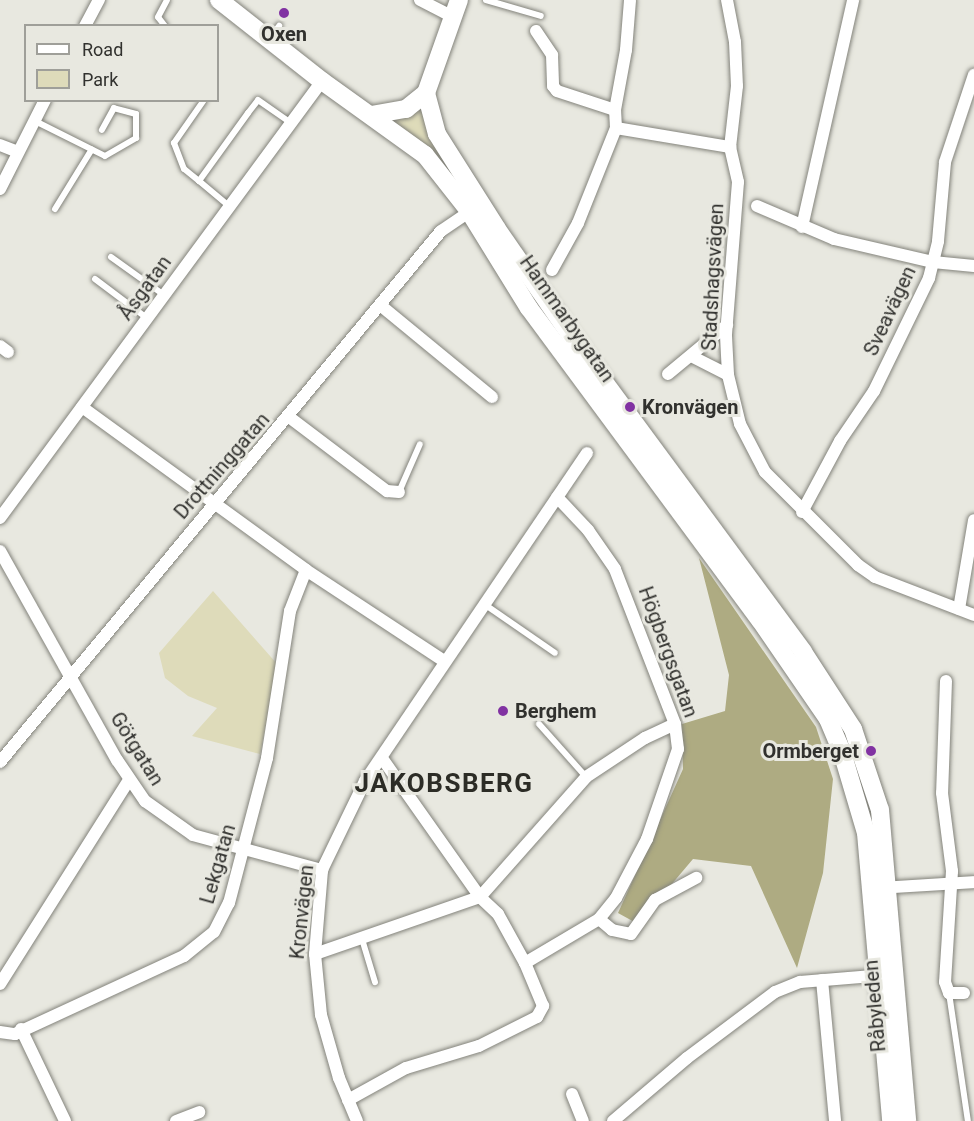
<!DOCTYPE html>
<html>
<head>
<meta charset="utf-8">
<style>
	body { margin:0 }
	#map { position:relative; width:974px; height:1121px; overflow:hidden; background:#e8e8e0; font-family:Roboto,sans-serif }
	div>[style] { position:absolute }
	.green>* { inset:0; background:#dedbba }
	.forest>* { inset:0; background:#aeab82 }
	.roads { filter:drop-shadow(0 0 2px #83837b) drop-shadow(0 0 2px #83837b) }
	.lane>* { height:6px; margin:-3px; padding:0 3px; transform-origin:3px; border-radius:3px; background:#fff }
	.street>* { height:12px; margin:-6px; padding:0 6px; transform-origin:6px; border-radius:6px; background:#fff }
	.secondary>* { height:18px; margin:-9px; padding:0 9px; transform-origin:9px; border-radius:9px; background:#fff }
	.dots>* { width:16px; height:16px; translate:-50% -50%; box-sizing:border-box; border:3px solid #e8e8e0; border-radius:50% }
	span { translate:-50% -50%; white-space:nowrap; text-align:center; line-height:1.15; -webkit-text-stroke:6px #e8e8e0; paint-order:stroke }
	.poi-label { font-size:20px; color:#31312e; font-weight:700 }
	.left { translate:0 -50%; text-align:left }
	.right { translate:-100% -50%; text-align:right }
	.street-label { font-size:20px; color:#31312e }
	.district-label { font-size:26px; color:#2c2c26; font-weight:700; letter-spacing:1.5px }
	.legend { position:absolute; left:24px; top:24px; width:195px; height:78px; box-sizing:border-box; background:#e8e8e0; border:2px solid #9f9f99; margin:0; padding:8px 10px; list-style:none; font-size:18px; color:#31312e }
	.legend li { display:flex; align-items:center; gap:12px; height:30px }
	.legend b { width:30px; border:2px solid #9f9f99 }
</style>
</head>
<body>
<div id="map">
	<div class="green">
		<div style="clip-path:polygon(425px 102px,468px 196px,391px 120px)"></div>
		<div style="clip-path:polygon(213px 591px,278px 665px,260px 754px,192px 736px,217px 708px,188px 696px,165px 678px,159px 653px)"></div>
	</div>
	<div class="forest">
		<div style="clip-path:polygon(699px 558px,816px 727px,833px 779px,823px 873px,797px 968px,751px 866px,693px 859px,638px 924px,618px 913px,683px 769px,682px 724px,725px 711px,729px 675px)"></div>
	</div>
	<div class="roads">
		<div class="lane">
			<div style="left:486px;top:0;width:57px;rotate:16.2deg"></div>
			<div style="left:165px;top:26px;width:11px;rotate:-128deg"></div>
			<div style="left:158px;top:17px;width:19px;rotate:-62deg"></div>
			<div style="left:271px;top:37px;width:14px;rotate:-54deg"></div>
			<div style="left:35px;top:121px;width:78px;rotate:26.6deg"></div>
			<div style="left:105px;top:156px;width:36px;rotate:-30deg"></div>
			<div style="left:136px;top:138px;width:24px;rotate:-90deg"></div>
			<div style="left:136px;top:114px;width:23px;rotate:-165deg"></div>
			<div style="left:114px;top:108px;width:25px;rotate:119deg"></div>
			<div style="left:199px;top:181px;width:19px;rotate:-141deg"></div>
			<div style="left:184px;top:169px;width:28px;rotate:-111deg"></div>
			<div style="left:174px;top:143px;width:52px;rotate:-55.1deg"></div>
			<div style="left:229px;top:206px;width:39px;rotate:-140deg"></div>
			<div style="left:199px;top:181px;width:84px;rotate:-54.2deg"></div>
			<div style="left:248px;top:113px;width:16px;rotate:-52deg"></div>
			<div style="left:258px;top:100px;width:40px;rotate:34.9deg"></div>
			<div style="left:55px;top:209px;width:70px;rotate:-58.3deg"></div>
			<div style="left:111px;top:257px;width:65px;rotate:35.6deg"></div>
			<div style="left:95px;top:279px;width:65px;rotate:36.9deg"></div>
			<div style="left:399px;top:492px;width:52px;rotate:-66.4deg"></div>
			<div style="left:484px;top:604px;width:86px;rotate:34.6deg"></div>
			<div style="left:539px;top:724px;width:71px;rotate:48.4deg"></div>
			<div style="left:362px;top:939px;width:45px;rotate:73.2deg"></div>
			<div style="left:949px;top:993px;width:129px;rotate:81.6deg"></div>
		</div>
		<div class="street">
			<div style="left:420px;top:0;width:37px;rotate:27deg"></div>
			<div style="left:727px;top:0;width:43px;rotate:79.2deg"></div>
			<div style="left:735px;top:42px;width:44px;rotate:87.4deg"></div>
			<div style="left:737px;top:86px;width:61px;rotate:96.5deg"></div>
			<div style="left:730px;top:147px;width:36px;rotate:77deg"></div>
			<div style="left:738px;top:182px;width:154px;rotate:94.5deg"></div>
			<div style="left:726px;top:336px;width:39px;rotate:87deg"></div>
			<div style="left:728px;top:375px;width:50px;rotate:76.2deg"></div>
			<div style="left:740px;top:424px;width:54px;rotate:62.5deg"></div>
			<div style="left:765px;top:472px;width:132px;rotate:45deg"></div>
			<div style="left:858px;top:565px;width:21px;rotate:35deg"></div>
			<div style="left:875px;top:577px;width:106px;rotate:21deg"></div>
			<div style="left:85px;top:26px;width:30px;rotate:-62deg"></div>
			<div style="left:536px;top:31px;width:29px;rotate:56deg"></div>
			<div style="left:552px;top:55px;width:31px;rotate:88deg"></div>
			<div style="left:553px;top:86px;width:6px;rotate:51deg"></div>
			<div style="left:557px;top:91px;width:61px;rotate:18.1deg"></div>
			<div style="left:616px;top:128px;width:116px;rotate:9.5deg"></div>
			<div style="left:0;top:145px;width:19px;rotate:21deg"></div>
			<div style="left:0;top:189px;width:100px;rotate:-63.2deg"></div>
			<div style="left:757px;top:206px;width:84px;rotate:23.2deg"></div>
			<div style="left:834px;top:239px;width:102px;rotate:13.1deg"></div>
			<div style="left:933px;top:262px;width:41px;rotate:5.6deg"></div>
			<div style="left:802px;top:227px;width:233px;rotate:-77.3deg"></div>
			<div style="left:552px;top:270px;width:54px;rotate:-61deg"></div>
			<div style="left:578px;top:223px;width:102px;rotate:-68.2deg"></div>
			<div style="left:616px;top:128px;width:18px;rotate:-93deg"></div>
			<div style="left:615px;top:110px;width:61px;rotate:-79.6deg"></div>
			<div style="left:626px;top:50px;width:50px;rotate:-85.4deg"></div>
			<div style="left:380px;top:305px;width:145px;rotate:39.4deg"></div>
			<div style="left:0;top:346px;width:10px;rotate:37deg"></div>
			<div style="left:693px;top:357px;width:39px;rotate:27deg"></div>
			<div style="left:668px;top:374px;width:77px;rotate:-39.7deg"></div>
			<div style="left:82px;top:407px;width:277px;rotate:36deg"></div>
			<div style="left:306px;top:570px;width:165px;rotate:33.4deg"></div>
			<div style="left:289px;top:417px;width:123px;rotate:37.1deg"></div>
			<div style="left:387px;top:491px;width:12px;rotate:5deg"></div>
			<div style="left:802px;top:512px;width:81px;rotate:-61.8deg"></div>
			<div style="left:840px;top:441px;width:60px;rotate:-55.8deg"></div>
			<div style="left:874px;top:391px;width:126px;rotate:-64deg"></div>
			<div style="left:929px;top:278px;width:38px;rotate:-76deg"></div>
			<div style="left:938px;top:241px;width:79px;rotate:-84.9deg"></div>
			<div style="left:945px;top:162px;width:92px;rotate:-71.6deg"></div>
			<div style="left:0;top:518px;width:543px;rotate:-53.62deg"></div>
			<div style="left:0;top:551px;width:240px;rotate:60.8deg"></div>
			<div style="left:117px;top:760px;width:50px;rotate:55.7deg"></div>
			<div style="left:145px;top:801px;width:59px;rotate:35.3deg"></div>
			<div style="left:193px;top:835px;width:134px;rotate:15.2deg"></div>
			<div style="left:959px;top:609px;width:90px;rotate:-80.4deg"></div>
			<div style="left:946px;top:681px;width:112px;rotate:92deg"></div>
			<div style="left:942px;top:793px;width:79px;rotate:82.7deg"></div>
			<div style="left:952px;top:871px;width:111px;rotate:93.6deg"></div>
			<div style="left:945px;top:982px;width:12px;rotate:70deg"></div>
			<div style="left:949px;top:993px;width:15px"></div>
			<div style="left:0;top:762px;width:690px;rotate:-50.29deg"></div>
			<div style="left:441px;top:231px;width:41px;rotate:-34.1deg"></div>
			<div style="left:879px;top:888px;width:95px;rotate:-3.6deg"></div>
			<div style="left:599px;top:919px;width:17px;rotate:40deg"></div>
			<div style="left:612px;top:930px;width:19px;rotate:12deg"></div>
			<div style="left:631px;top:934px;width:42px;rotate:-54.8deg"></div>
			<div style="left:655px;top:900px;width:47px;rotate:-28.2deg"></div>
			<div style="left:315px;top:954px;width:175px;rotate:-19.1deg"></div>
			<div style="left:480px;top:897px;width:160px;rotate:-48.5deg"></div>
			<div style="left:586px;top:777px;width:71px;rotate:-33.5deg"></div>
			<div style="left:645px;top:738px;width:33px;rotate:-25deg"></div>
			<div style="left:525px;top:963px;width:86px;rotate:-30.7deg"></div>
			<div style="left:599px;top:919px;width:27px;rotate:-51deg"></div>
			<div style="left:616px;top:898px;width:67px;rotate:-62.3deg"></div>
			<div style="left:647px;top:839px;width:95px;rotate:-71deg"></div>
			<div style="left:678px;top:749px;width:25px;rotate:-97deg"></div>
			<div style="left:675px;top:724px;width:166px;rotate:-111.2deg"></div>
			<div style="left:615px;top:569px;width:47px;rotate:-124.7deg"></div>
			<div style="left:588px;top:530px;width:45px;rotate:-133.2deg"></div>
			<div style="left:822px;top:980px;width:142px;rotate:84.7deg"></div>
			<div style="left:0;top:984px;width:241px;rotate:-57.7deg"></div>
			<div style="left:21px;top:1029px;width:102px;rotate:64.4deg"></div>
			<div style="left:0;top:1032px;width:15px;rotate:8deg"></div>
			<div style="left:15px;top:1034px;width:186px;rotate:-24.8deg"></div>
			<div style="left:184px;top:956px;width:38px;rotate:-39deg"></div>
			<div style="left:214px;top:932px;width:33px;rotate:-63deg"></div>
			<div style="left:229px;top:903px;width:150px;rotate:-75.3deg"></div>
			<div style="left:267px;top:758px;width:149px;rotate:-81.1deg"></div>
			<div style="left:290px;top:611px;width:44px;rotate:-68.7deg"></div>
			<div style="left:572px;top:1094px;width:29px;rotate:68deg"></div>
			<div style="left:348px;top:1100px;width:66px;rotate:-28.9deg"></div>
			<div style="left:406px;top:1068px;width:76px;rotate:-16.8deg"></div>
			<div style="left:479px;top:1046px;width:65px;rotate:-26.6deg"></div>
			<div style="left:537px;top:1017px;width:13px;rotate:-61deg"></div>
			<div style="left:543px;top:1006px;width:47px;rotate:-112.7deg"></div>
			<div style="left:525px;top:963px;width:56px;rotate:-118.9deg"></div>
			<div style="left:498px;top:914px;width:25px;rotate:-137deg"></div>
			<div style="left:480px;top:897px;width:170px;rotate:-125.2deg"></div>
			<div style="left:176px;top:1121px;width:25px;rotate:-21deg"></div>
			<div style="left:357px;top:1121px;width:47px;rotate:-112.7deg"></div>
			<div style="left:339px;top:1078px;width:66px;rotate:-105.9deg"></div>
			<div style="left:321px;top:1015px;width:61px;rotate:-95.6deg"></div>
			<div style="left:315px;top:954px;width:84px;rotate:-85.2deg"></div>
			<div style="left:322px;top:870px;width:99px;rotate:-64.2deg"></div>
			<div style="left:365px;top:781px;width:396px;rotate:-55.9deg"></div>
			<div style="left:613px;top:1121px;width:97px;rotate:-40.4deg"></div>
			<div style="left:687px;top:1058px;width:110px;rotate:-36.9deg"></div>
			<div style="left:775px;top:992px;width:27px;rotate:-22deg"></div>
			<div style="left:800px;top:982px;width:85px;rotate:-4.7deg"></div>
		</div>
		<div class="secondary">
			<div style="left:219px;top:0;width:131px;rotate:38.2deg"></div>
			<div style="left:322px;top:81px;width:127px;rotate:35.7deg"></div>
			<div style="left:425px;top:155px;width:71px;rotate:51.8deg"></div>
			<div style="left:469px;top:211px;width:114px;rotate:58.3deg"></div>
			<div style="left:529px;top:308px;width:388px;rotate:53.5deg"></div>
			<div style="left:760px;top:620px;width:120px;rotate:55.5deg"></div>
			<div style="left:828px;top:719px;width:36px;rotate:67deg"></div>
			<div style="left:842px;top:752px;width:84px;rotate:73.5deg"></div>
			<div style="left:866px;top:833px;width:289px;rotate:85deg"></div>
			<div style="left:426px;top:93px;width:42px;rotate:75deg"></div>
			<div style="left:437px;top:134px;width:112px;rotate:57.7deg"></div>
			<div style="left:497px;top:229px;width:146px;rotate:55.3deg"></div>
			<div style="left:580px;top:349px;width:376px;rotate:53.6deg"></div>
			<div style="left:803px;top:652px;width:92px;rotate:57deg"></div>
			<div style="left:853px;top:729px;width:85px;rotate:71.6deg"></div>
			<div style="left:880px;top:810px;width:312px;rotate:85deg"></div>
			<div style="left:371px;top:115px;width:36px;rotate:-10deg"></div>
			<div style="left:406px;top:109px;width:26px;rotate:-39deg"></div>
			<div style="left:426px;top:93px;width:99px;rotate:-70.5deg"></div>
		</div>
	</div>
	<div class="dots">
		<div style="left:284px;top:13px;background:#8132a2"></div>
		<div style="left:630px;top:407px;background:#8132a2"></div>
		<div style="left:503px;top:711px;background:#8132a2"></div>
		<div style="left:871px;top:751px;background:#8132a2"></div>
	</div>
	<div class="poi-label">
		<span style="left:284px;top:34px">Oxen</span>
		<span class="left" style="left:642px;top:407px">Kronvägen</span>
		<span class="left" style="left:515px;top:711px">Berghem</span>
		<span class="right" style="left:859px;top:751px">Ormberget</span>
	</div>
	<div class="street-label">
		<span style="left:713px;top:277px;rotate:-87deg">Stadshagsvägen</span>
		<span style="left:145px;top:288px;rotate:-54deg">Åsgatan</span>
		<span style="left:890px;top:311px;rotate:-65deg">Sveavägen</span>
		<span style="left:567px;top:319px;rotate:55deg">Hammarbygatan</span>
		<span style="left:222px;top:466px;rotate:-49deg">Drottninggatan</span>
		<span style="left:668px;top:652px;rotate:70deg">Högbergsgatan</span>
		<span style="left:137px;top:749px;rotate:58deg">Götgatan</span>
		<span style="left:218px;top:864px;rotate:-74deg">Lekgatan</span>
		<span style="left:302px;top:912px;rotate:-84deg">Kronvägen</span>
		<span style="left:875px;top:1006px;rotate:-95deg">Råbyleden</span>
	</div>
	<div class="district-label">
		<span style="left:444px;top:784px">JAKOBSBERG</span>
	</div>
	<ul class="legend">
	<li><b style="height:8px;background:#fff"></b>Road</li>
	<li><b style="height:16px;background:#dedbba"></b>Park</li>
	</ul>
</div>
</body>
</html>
